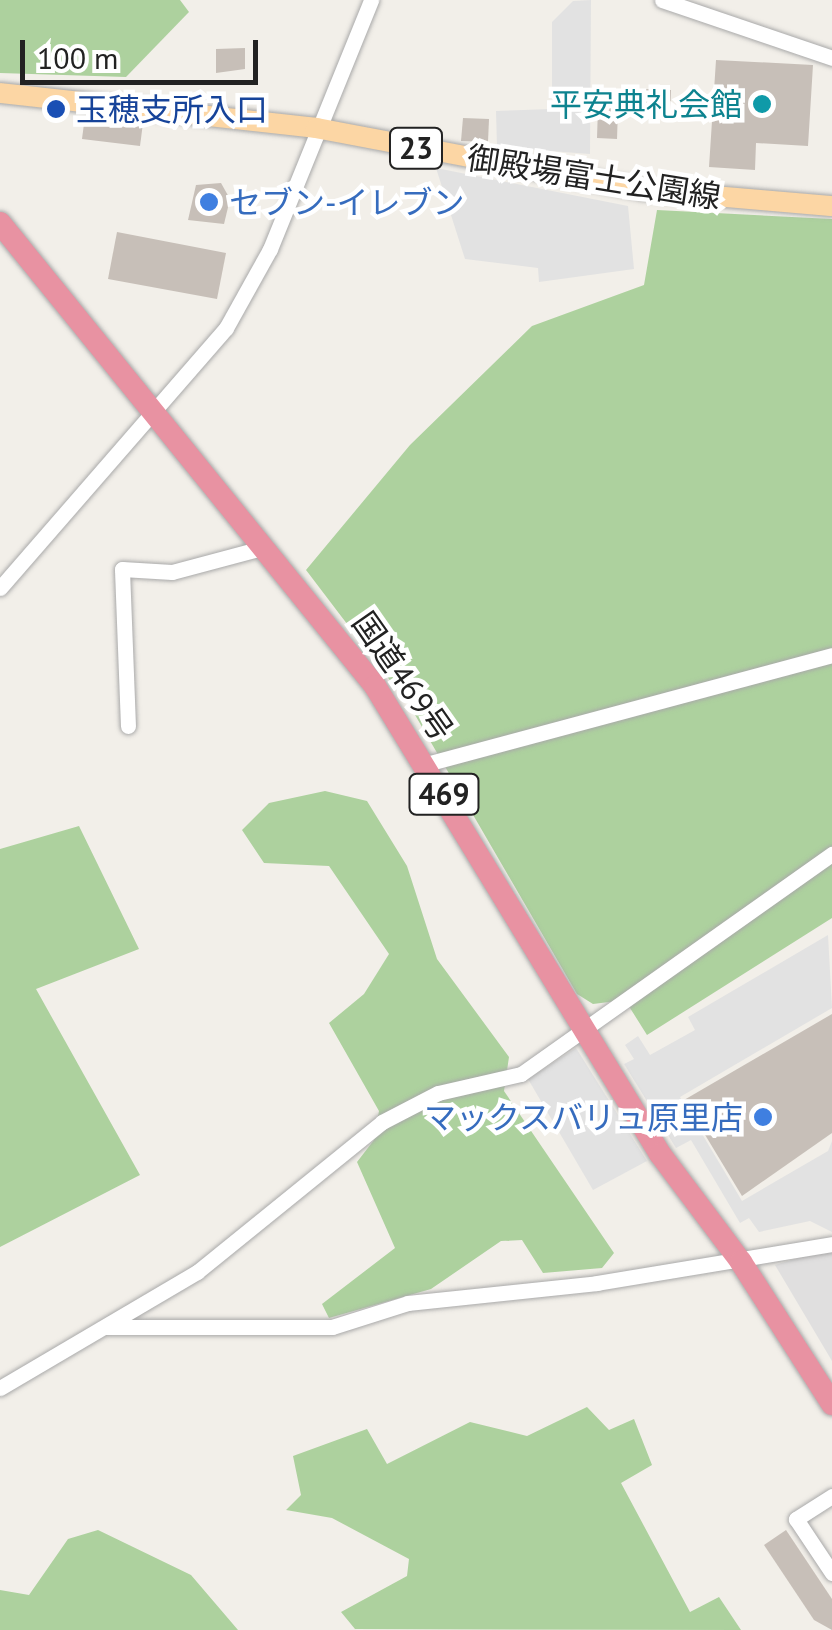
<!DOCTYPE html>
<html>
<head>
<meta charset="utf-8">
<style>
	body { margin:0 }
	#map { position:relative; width:832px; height:1630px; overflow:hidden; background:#f2efe9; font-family:"PT Sans","Noto Sans JP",sans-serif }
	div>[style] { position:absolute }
	.residential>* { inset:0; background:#e0dfdf }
	.forest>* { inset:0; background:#add19e }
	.parking>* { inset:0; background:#e2e2e2 }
	.building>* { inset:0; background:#c7bfb8 }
	.roads { filter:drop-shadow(0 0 2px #a9a9a9) drop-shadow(0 0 2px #a9a9a9) }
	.minor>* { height:15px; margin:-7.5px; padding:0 7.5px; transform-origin:7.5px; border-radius:7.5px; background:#fff }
	.major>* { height:20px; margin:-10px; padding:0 10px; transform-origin:10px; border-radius:10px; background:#fcd6a4 }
	.highway>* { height:22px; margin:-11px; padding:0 11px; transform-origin:11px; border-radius:11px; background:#e892a2 }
	.dots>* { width:28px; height:28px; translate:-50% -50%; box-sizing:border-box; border:5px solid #fff; border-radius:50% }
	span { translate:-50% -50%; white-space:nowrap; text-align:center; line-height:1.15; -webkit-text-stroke:9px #fff; paint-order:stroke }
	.shield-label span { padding:2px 8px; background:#fff; border:2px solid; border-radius:8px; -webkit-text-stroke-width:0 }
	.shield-label { font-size:30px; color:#222; font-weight:700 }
	.culture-label { font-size:32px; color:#0d838f }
	.right { translate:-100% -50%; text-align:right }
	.transit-label { font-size:32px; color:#164399 }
	.left { translate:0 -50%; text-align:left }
	.street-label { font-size:32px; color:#222 }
	.shop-label { font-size:32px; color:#366cbe }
	.scale { position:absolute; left:20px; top:40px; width:238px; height:45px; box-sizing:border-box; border:5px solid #222; border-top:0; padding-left:12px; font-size:30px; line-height:35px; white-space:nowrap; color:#222; -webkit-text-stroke:8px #fff; paint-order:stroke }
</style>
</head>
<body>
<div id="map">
	<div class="residential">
		<div style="clip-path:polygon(832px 1248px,832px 1361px,775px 1265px)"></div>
	</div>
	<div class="forest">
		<div style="clip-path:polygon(0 0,180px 0,189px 12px,126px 77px,0 73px)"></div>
		<div style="clip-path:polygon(657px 210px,832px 219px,832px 918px,647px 1035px,625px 1000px,593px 1004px,577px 994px,411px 708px,306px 570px,410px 445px,532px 326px,644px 285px)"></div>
		<div style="clip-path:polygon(325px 791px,367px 801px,407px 866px,437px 959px,509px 1057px,504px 1091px,614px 1253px,602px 1268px,543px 1273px,522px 1240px,501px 1241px,431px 1289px,329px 1318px,322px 1304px,395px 1248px,357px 1162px,374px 1140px,379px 1111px,329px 1023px,364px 994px,389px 954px,329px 866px,264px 863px,242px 830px,269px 803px)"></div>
		<div style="clip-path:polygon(79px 826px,139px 949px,36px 989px,140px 1175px,0 1247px,0 849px)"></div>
		<div style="clip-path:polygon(587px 1407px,609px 1430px,634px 1419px,652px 1465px,621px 1483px,690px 1612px,719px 1597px,741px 1630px,355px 1629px,341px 1612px,407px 1576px,409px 1559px,332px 1518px,286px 1510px,301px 1495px,293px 1456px,367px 1429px,387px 1464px,470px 1422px,527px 1436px)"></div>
		<div style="clip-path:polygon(98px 1530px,191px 1575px,238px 1630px,0 1630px,0 1590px,29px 1595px,68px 1539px)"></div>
	</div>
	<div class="parking">
		<div style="clip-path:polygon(591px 0,590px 154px,497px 147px,496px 111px,552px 109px,552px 22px,573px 1px)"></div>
		<div style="clip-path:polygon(436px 168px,628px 206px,634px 269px,539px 282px,538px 268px,465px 259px)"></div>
		<div style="clip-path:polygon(828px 935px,832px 1008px,680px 1097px,742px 1201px,828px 1151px,832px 1141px,832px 1232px,810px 1221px,759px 1232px,749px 1218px,740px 1223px,691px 1140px,676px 1148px,624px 1064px,634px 1059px,625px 1045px,638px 1036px,650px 1055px,695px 1030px,688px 1017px)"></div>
		<div style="clip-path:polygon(576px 1048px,647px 1161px,593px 1190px,528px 1079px)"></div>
	</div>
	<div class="building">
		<div style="clip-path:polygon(245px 48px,245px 69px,216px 73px,216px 49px)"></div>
		<div style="clip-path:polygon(716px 60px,813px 65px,808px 146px,756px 143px,755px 170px,709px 167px)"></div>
		<div style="clip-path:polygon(645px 89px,671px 90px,670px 120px,644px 119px)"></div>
		<div style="clip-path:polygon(598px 107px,618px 108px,617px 139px,597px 138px)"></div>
		<div style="clip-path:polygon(85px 116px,143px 123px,140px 146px,82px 139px)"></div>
		<div style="clip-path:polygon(463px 118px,489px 119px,488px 142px,461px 141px)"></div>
		<div style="clip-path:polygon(221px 183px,230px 199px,224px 224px,188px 220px,196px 185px)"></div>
		<div style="clip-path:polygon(117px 232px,226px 253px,217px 299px,108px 279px)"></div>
		<div style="clip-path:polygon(832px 1014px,832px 1133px,742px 1196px,684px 1100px)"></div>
		<div style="clip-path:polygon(786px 1530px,832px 1599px,832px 1630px,814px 1620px,764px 1545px)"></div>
	</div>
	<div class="roads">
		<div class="minor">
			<div style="left:662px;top:0;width:180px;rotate:18.8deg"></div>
			<div style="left:0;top:588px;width:344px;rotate:-49deg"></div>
			<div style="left:226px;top:328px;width:90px;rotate:-60.9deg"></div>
			<div style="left:270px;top:249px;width:269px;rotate:-67.9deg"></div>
			<div style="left:128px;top:726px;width:157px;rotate:-92.2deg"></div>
			<div style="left:122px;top:569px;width:50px;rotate:3.4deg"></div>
			<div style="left:172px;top:572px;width:96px;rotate:-15deg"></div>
			<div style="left:426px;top:764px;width:420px;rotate:-15deg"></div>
			<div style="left:106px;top:1327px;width:226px"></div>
			<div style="left:332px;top:1327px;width:80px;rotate:-17.5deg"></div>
			<div style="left:408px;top:1303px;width:190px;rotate:-6deg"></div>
			<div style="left:597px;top:1283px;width:238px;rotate:-9.4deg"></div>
			<div style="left:0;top:1388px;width:229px;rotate:-30.5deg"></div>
			<div style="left:197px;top:1272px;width:238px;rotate:-39deg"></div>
			<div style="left:382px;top:1122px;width:63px;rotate:-27.4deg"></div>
			<div style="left:438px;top:1093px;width:85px;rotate:-12.9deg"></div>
			<div style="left:521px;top:1074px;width:381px;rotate:-35.3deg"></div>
			<div style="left:832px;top:1496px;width:43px;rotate:147.4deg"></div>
			<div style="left:796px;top:1519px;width:65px;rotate:56.3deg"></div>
		</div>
		<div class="major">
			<div style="left:0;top:93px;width:318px;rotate:6.3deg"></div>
			<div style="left:316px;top:128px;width:334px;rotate:10.7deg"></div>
			<div style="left:644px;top:190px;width:189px;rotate:4.9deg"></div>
		</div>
		<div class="highway">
			<div style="left:0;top:223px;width:596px;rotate:50.99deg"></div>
			<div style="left:375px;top:686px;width:548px;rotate:58.66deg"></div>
			<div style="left:660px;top:1154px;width:135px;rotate:53.1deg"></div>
			<div style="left:741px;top:1262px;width:169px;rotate:57.3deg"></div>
		</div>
	</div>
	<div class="dots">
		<div style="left:762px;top:104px;background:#0f9aa8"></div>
		<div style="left:56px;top:109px;background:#1a4fb4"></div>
		<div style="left:209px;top:202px;background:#3f7fe0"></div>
		<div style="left:763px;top:1117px;background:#3f7fe0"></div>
	</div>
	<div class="shield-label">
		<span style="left:416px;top:148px">23</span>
		<span style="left:444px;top:794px">469</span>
	</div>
	<div class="culture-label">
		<span class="right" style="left:742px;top:104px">平安典礼会館</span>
	</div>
	<div class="transit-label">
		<span class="left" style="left:76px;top:109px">玉穂支所入口</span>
	</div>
	<div class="street-label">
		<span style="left:594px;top:177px;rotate:9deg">御殿場富士公園線</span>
		<span style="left:403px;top:676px;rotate:55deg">国道469号</span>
	</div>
	<div class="shop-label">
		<span class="left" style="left:229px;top:202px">セブン-イレブン</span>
		<span class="right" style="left:743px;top:1117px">マックスバリュ原里店</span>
	</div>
	<div class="scale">100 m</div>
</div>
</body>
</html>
